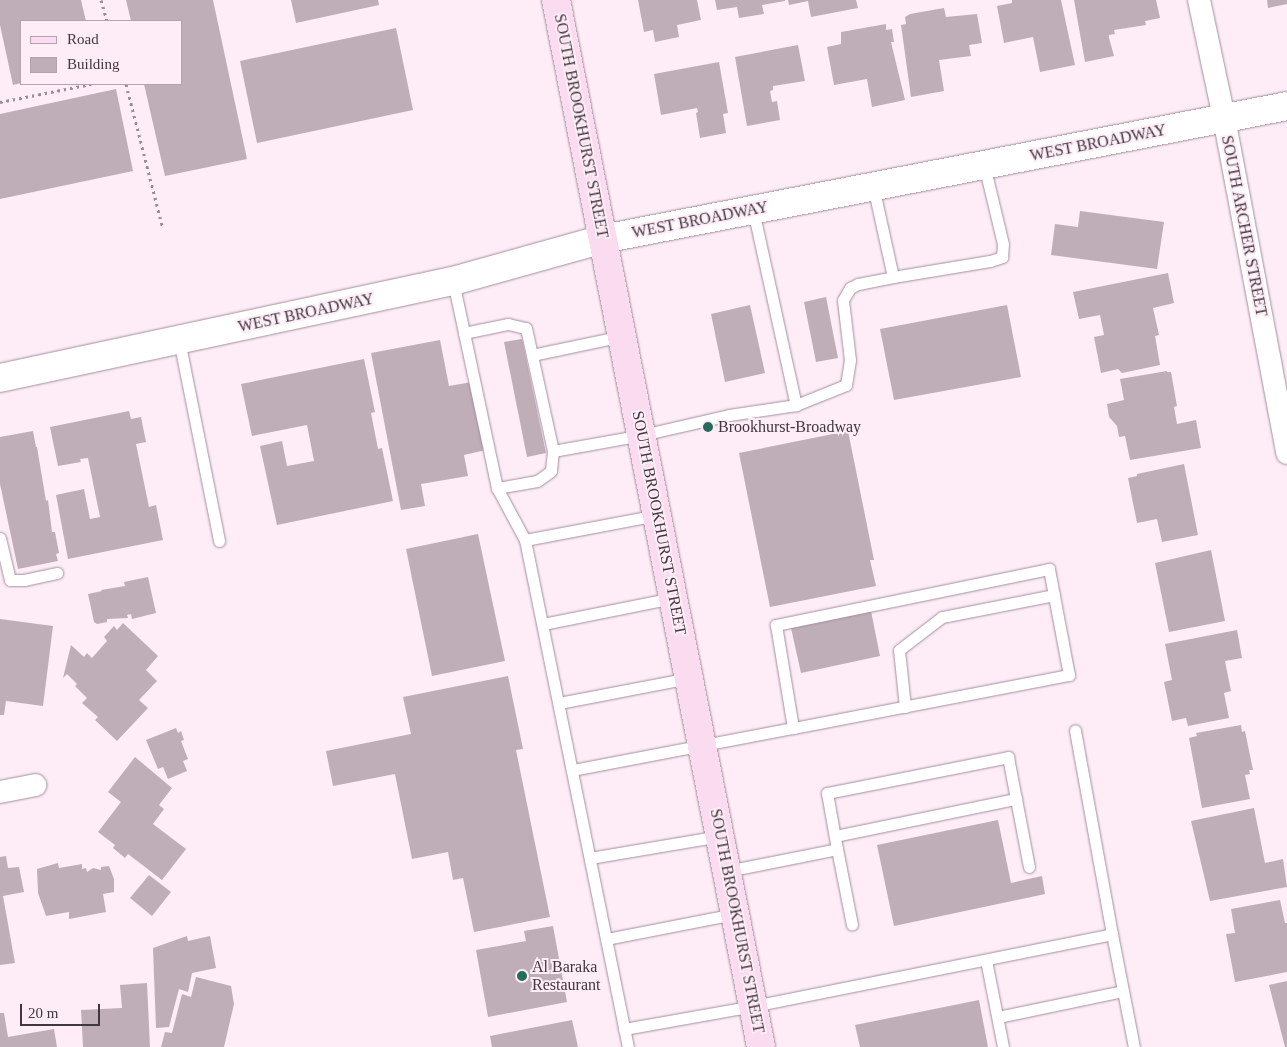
<!DOCTYPE html>
<html>
<head>
<meta charset="utf-8">
<style>
	body { margin:0 }
	#map { position:relative; width:1287px; height:1047px; overflow:hidden; background:#feecf7; font-family:Georgia,serif }
	div>[style] { position:absolute }
	.building>* { inset:0; background:#bfaeb8 }
	.path>* { height:3px; margin-top:-1.5px; transform-origin:0; background:repeating-linear-gradient(90deg,#9a8e95 0 2.5px,transparent 0 6.5px) }
	.roads { filter:drop-shadow(0 0 1px #a1909b) drop-shadow(0 0 1px #a1909b) }
	.service>* { height:11px; margin:-5.5px; padding:0 5.5px; transform-origin:5.5px; border-radius:5.5px; background:#fff }
	.minor>* { height:22px; margin:-11px; padding:0 11px; transform-origin:11px; border-radius:11px; background:#fff }
	.secondary>* { height:28px; margin:-14px; padding:0 14px; transform-origin:14px; border-radius:14px; background:#fff }
	.primary>* { height:28px; margin:-14px; padding:0 14px; transform-origin:14px; border-radius:14px; background:#fbdbef }
	.dots>* { width:14px; height:14px; translate:-50% -50%; box-sizing:border-box; border:2px solid #feecf7; border-radius:50% }
	span { translate:-50% -50%; white-space:nowrap; text-align:center; line-height:1.15; -webkit-text-stroke:4px #feecf7; paint-order:stroke }
	.street-label { font-size:16px; color:#3f383c }
	.poi-label { font-size:16px; color:#3f383c }
	.left { translate:0 -50%; text-align:left }
	.legend { position:absolute; left:20px; top:20px; width:162px; height:65px; box-sizing:border-box; background:#feecf7; border:1px solid #b2a4ac; margin:0; padding:6px 9px; list-style:none; font-size:15px; color:#3f383c }
	.legend li { display:flex; align-items:center; gap:10px; height:25px }
	.legend b { width:25px; border:1px solid #b2a4ac }
	.scale { position:absolute; left:20px; top:1004px; width:80px; height:22px; box-sizing:border-box; border:2px solid #3f383c; border-top:0; padding-left:6px; font-size:15px; line-height:18px; white-space:nowrap; color:#3f383c; -webkit-text-stroke:4px #feecf7; paint-order:stroke }
</style>
</head>
<body>
<div id="map">
	<div class="building">
		<div style="clip-path:polygon(0 0,81px 0,86px 21px,21px 21px,21px 83px,13px 85px,0 25px)"></div>
		<div style="clip-path:polygon(126px 0,213px 0,247px 159px,165px 176px,144px 84px,181px 84px,181px 21px,131px 21px)"></div>
		<div style="clip-path:polygon(291px 0,378px 0,379px 5px,296px 23px)"></div>
		<div style="clip-path:polygon(638px 0,697px 0,701px 20px,677px 25px,679px 37px,655px 42px,653px 30px,644px 32px)"></div>
		<div style="clip-path:polygon(715px 0,785px 0,785px 1px,762px 5px,764px 14px,739px 18px,737px 7px,717px 10px)"></div>
		<div style="clip-path:polygon(788px 0,856px 0,858px 8px,811px 17px,808px 1px,789px 5px)"></div>
		<div style="clip-path:polygon(1012px 0,1061px 0,1075px 65px,1040px 72px,1033px 37px,1004px 43px,997px 6px,1012px 3px)"></div>
		<div style="clip-path:polygon(1074px 0,1156px 0,1160px 18px,1145px 21px,1146px 25px,1114px 30px,1115px 34px,1109px 35px,1109px 38px,1114px 56px,1085px 62px)"></div>
		<div style="clip-path:polygon(1267px 0,1287px 0,1287px 4px,1268px 8px)"></div>
		<div style="clip-path:polygon(944px 8px,946px 17px,977px 14px,982px 43px,969px 45px,971px 56px,939px 60px,944px 91px,911px 97px,901px 25px,906px 24px,905px 17px,910px 14px)"></div>
		<div style="clip-path:polygon(886px 24px,886px 30px,892px 29px,894px 42px,891px 42px,905px 100px,872px 107px,867px 79px,834px 85px,827px 47px,841px 44px,841px 32px)"></div>
		<div style="clip-path:polygon(396px 28px,413px 110px,257px 143px,240px 61px)"></div>
		<div style="clip-path:polygon(798px 45px,805px 81px,773px 86px,773px 90px,770px 91px,772px 102px,777px 101px,780px 120px,747px 126px,735px 57px)"></div>
		<div style="clip-path:polygon(719px 62px,728px 113px,723px 114px,726px 133px,700px 138px,696px 113px,698px 112px,697px 108px,661px 115px,654px 74px)"></div>
		<div style="clip-path:polygon(116px 89px,133px 171px,0 199px,0 114px)"></div>
		<div style="clip-path:polygon(1080px 211px,1164px 222px,1157px 269px,1051px 255px,1055px 224px,1078px 227px)"></div>
		<div style="clip-path:polygon(1168px 273px,1174px 303px,1153px 308px,1159px 335px,1155px 336px,1160px 365px,1122px 373px,1118px 369px,1101px 373px,1094px 337px,1104px 335px,1100px 315px,1079px 319px,1073px 292px)"></div>
		<div style="clip-path:polygon(826px 297px,838px 358px,816px 362px,804px 302px)"></div>
		<div style="clip-path:polygon(750px 305px,765px 373px,725px 382px,711px 314px)"></div>
		<div style="clip-path:polygon(1007px 305px,1021px 377px,894px 400px,880px 329px)"></div>
		<div style="clip-path:polygon(522px 339px,546px 453px,527px 457px,504px 342px)"></div>
		<div style="clip-path:polygon(440px 340px,449px 386px,472px 382px,486px 450px,464px 455px,468px 476px,421px 484px,425px 506px,401px 510px,371px 353px)"></div>
		<div style="clip-path:polygon(364px 359px,375px 412px,371px 413px,378px 449px,382px 448px,393px 501px,277px 525px,260px 446px,282px 441px,287px 466px,314px 461px,307px 425px,252px 436px,241px 384px)"></div>
		<div style="clip-path:polygon(1167px 371px,1167px 372px,1171px 372px,1177px 406px,1174px 407px,1177px 424px,1196px 420px,1201px 448px,1130px 460px,1125px 436px,1119px 437px,1117px 426px,1109px 417px,1107px 404px,1124px 400px,1120px 379px)"></div>
		<div style="clip-path:polygon(129px 411px,131px 419px,141px 417px,146px 442px,136px 444px,149px 507px,156px 505px,163px 540px,68px 559px,56px 495px,84px 489px,90px 519px,100px 517px,88px 458px,80px 459px,81px 462px,58px 466px,50px 427px)"></div>
		<div style="clip-path:polygon(33px 431px,36px 447px,37px 447px,46px 501px,48px 500px,52px 532px,55px 532px,59px 553px,56px 554px,58px 561px,18px 569px,0 484px,0 437px)"></div>
		<div style="clip-path:polygon(848px 431px,874px 560px,870px 560px,876px 586px,770px 607px,739px 453px)"></div>
		<div style="clip-path:polygon(1184px 464px,1198px 535px,1162px 542px,1157px 519px,1137px 523px,1128px 478px,1137px 476px,1137px 474px)"></div>
		<div style="clip-path:polygon(478px 534px,505px 661px,432px 676px,406px 549px)"></div>
		<div style="clip-path:polygon(1211px 550px,1225px 621px,1169px 632px,1155px 563px)"></div>
		<div style="clip-path:polygon(148px 577px,156px 613px,132px 619px,131px 614px,127px 615px,128px 618px,107px 619px,107px 622px,97px 624px,94px 622px,88px 594px,102px 591px,101px 590px,125px 586px,124px 582px)"></div>
		<div style="clip-path:polygon(871px 611px,880px 656px,801px 673px,791px 628px)"></div>
		<div style="clip-path:polygon(0 619px,53px 626px,43px 706px,6px 701px,4px 715px,0 715px)"></div>
		<div style="clip-path:polygon(123px 623px,158px 656px,146px 670px,157px 681px,139px 700px,148px 708px,117px 741px,95px 720px,98px 717px,82px 703px,87px 698px,75px 686px,77px 684px,67px 674px,63px 678px,71px 645px,84px 657px,87px 653px,92px 658px,107px 641px,104px 637px,114px 626px,117px 630px)"></div>
		<div style="clip-path:polygon(1237px 630px,1242px 658px,1225px 661px,1231px 691px,1224px 693px,1229px 718px,1188px 726px,1186px 718px,1172px 721px,1164px 682px,1172px 680px,1165px 644px)"></div>
		<div style="clip-path:polygon(508px 676px,523px 749px,516px 750px,550px 917px,474px 932px,463px 878px,453px 880px,448px 852px,412px 859px,395px 774px,333px 786px,326px 751px,411px 734px,403px 697px)"></div>
		<div style="clip-path:polygon(1241px 725px,1242px 732px,1245px 731px,1253px 770px,1249px 770px,1250px 774px,1245px 775px,1250px 799px,1202px 808px,1189px 738px,1197px 736px,1196px 733px)"></div>
		<div style="clip-path:polygon(176px 728px,178px 733px,181px 731px,184px 740px,181px 741px,188px 759px,183px 761px,187px 771px,168px 779px,163px 767px,158px 769px,146px 740px)"></div>
		<div style="clip-path:polygon(135px 757px,172px 788px,159px 805px,164px 809px,153px 824px,186px 849px,162px 880px,128px 854px,125px 858px,113px 848px,115px 845px,98px 832px,121px 802px,108px 792px)"></div>
		<div style="clip-path:polygon(1254px 808px,1265px 863px,1283px 859px,1287px 887px,1210px 901px,1191px 821px)"></div>
		<div style="clip-path:polygon(998px 820px,1011px 883px,1042px 876px,1045px 894px,894px 926px,877px 845px)"></div>
		<div style="clip-path:polygon(6px 856px,8px 868px,19px 867px,24px 892px,3px 896px,15px 963px,0 965px,0 857px)"></div>
		<div style="clip-path:polygon(58px 863px,59px 868px,82px 864px,82px 869px,86px 868px,87px 872px,93px 868px,101px 870px,101px 867px,109px 866px,114px 879px,114px 892px,103px 894px,106px 912px,69px 919px,69px 912px,46px 916px,38px 893px,37px 869px)"></div>
		<div style="clip-path:polygon(149px 875px,171px 892px,152px 916px,130px 898px)"></div>
		<div style="clip-path:polygon(1280px 900px,1285px 923px,1287px 923px,1287px 972px,1235px 982px,1226px 934px,1235px 933px,1231px 909px)"></div>
		<div style="clip-path:polygon(553px 926px,567px 1002px,488px 1017px,476px 950px,526px 941px,524px 931px)"></div>
		<div style="clip-path:polygon(187px 936px,188px 941px,210px 936px,216px 968px,192px 973px,188px 992px,179px 989px,169px 1027px,156px 1028px,153px 948px)"></div>
		<div style="clip-path:polygon(196px 977px,231px 986px,234px 1004px,224px 1047px,161px 1047px,165px 1032px,172px 1033px,182px 994px,191px 997px)"></div>
		<div style="clip-path:polygon(1287px 981px,1287px 1047px,1285px 1047px,1269px 985px)"></div>
		<div style="clip-path:polygon(147px 983px,150px 1047px,83px 1047px,81px 1010px,122px 1008px,120px 985px)"></div>
		<div style="clip-path:polygon(979px 1000px,988px 1047px,860px 1047px,855px 1025px)"></div>
		<div style="clip-path:polygon(0 1013px,4px 1013px,8px 1037px,54px 1029px,57px 1047px,0 1047px)"></div>
		<div style="clip-path:polygon(572px 1020px,578px 1047px,492px 1047px,490px 1036px)"></div>
	</div>
	<div class="path">
		<div style="left:101px;top:0;width:22px;rotate:74deg"></div>
		<div style="left:126px;top:84px;width:146px;rotate:75.7deg"></div>
		<div style="left:0;top:102px;width:93px;rotate:-11.2deg"></div>
	</div>
	<div class="roads">
		<div class="service">
			<div style="left:753px;top:210px;width:200px;rotate:77.6deg"></div>
			<div style="left:893px;top:277px;width:98px;rotate:-9.4deg"></div>
			<div style="left:990px;top:261px;width:13px;rotate:-18deg"></div>
			<div style="left:1002px;top:257px;width:13px;rotate:-86deg"></div>
			<div style="left:1003px;top:244px;width:81px;rotate:-103.5deg"></div>
			<div style="left:453px;top:281px;width:212px;rotate:78deg"></div>
			<div style="left:497px;top:488px;width:59px;rotate:61.7deg"></div>
			<div style="left:525px;top:540px;width:517px;rotate:78.52deg"></div>
			<div style="left:464px;top:333px;width:45px;rotate:-11.6deg"></div>
			<div style="left:508px;top:324px;width:18px;rotate:13deg"></div>
			<div style="left:526px;top:328px;width:126px;rotate:77.6deg"></div>
			<div style="left:553px;top:451px;width:20px;rotate:96deg"></div>
			<div style="left:551px;top:471px;width:17px;rotate:144deg"></div>
			<div style="left:537px;top:481px;width:41px;rotate:170.1deg"></div>
			<div style="left:179px;top:340px;width:205px;rotate:78.7deg"></div>
			<div style="left:532px;top:355px;width:92px;rotate:-11.9deg"></div>
			<div style="left:553px;top:451px;width:90px;rotate:-10.2deg"></div>
			<div style="left:642px;top:435px;width:89px;rotate:-12.9deg"></div>
			<div style="left:729px;top:415px;width:68px;rotate:-8.5deg"></div>
			<div style="left:796px;top:405px;width:54px;rotate:-21.8deg"></div>
			<div style="left:846px;top:385px;width:25px;rotate:-81deg"></div>
			<div style="left:850px;top:360px;width:60px;rotate:-96.7deg"></div>
			<div style="left:843px;top:300px;width:14px;rotate:-60deg"></div>
			<div style="left:850px;top:288px;width:9px;rotate:-27deg"></div>
			<div style="left:858px;top:284px;width:36px;rotate:-11deg"></div>
			<div style="left:893px;top:277px;width:93px;rotate:-102.4deg"></div>
			<div style="left:0;top:538px;width:43px;rotate:76.6deg"></div>
			<div style="left:10px;top:580px;width:14px"></div>
			<div style="left:24px;top:580px;width:34px;rotate:-12deg"></div>
			<div style="left:525px;top:540px;width:134px;rotate:-10.7deg"></div>
			<div style="left:543px;top:624px;width:133px;rotate:-11.3deg"></div>
			<div style="left:559px;top:703px;width:132px;rotate:-10.9deg"></div>
			<div style="left:905px;top:707px;width:57px;rotate:-96deg"></div>
			<div style="left:899px;top:650px;width:54px;rotate:-37.5deg"></div>
			<div style="left:942px;top:617px;width:114px;rotate:-11.1deg"></div>
			<div style="left:572px;top:770px;width:225px;rotate:-10.8deg"></div>
			<div style="left:793px;top:728px;width:281px;rotate:-10.9deg"></div>
			<div style="left:1069px;top:675px;width:108px;rotate:-100.7deg"></div>
			<div style="left:1049px;top:569px;width:279px;rotate:168.4deg"></div>
			<div style="left:776px;top:625px;width:104px;rotate:80.6deg"></div>
			<div style="left:835px;top:836px;width:185px;rotate:-11.6deg"></div>
			<div style="left:837px;top:849px;width:77px;rotate:78.8deg"></div>
			<div style="left:590px;top:858px;width:132px;rotate:-9.6deg"></div>
			<div style="left:727px;top:871px;width:112px;rotate:-11.3deg"></div>
			<div style="left:837px;top:849px;width:57px;rotate:-100.1deg"></div>
			<div style="left:827px;top:793px;width:185px;rotate:-11.2deg"></div>
			<div style="left:1008px;top:757px;width:112px;rotate:79.2deg"></div>
			<div style="left:1112px;top:934px;width:115px;rotate:79deg"></div>
			<div style="left:606px;top:939px;width:131px;rotate:-11deg"></div>
			<div style="left:986px;top:960px;width:89px;rotate:78.9deg"></div>
			<div style="left:998px;top:1017px;width:127px;rotate:-11.8deg"></div>
			<div style="left:624px;top:1029px;width:131px;rotate:-10.1deg"></div>
			<div style="left:753px;top:1006px;width:366px;rotate:-11.3deg"></div>
			<div style="left:1112px;top:934px;width:207px;rotate:-100.3deg"></div>
		</div>
		<div class="minor">
			<div style="left:1199px;top:0;width:121px;rotate:78deg"></div>
			<div style="left:1224px;top:118px;width:341px;rotate:79.3deg"></div>
			<div style="left:0;top:792px;width:36px;rotate:-11deg"></div>
		</div>
		<div class="secondary">
			<div style="left:0;top:378px;width:463px;rotate:-12.1deg"></div>
			<div style="left:453px;top:281px;width:156px;rotate:-15.6deg"></div>
			<div style="left:603px;top:239px;width:697px;rotate:-11deg"></div>
		</div>
		<div class="primary">
			<div style="left:556px;top:0;width:1067px;rotate:78.92deg"></div>
		</div>
	</div>
	<div class="dots">
		<div style="left:708px;top:427px;background:#276b5d"></div>
		<div style="left:522px;top:976px;background:#276b5d"></div>
	</div>
	<div class="street-label">
		<span style="left:581px;top:126px;rotate:79deg">SOUTH BROOKHURST STREET</span>
		<span style="left:1098px;top:143px;rotate:-11deg">WEST BROADWAY</span>
		<span style="left:700px;top:220px;rotate:-11deg">WEST BROADWAY</span>
		<span style="left:1244px;top:226px;rotate:79deg">SOUTH ARCHER STREET</span>
		<span style="left:306px;top:313px;rotate:-12deg">WEST BROADWAY</span>
		<span style="left:659px;top:523px;rotate:79deg">SOUTH BROOKHURST STREET</span>
		<span style="left:737px;top:921px;rotate:79deg">SOUTH BROOKHURST STREET</span>
	</div>
	<div class="poi-label">
		<span class="left" style="left:718px;top:427px">Brookhurst-Broadway</span>
		<span class="left" style="left:532px;top:976px">Al Baraka<br>Restaurant</span>
	</div>
	<ul class="legend">
	<li><b style="height:6px;background:#fbdbef"></b>Road</li>
	<li><b style="height:14px;background:#bfaeb8"></b>Building</li>
	</ul>
	<div class="scale">20 m</div>
</div>
</body>
</html>
